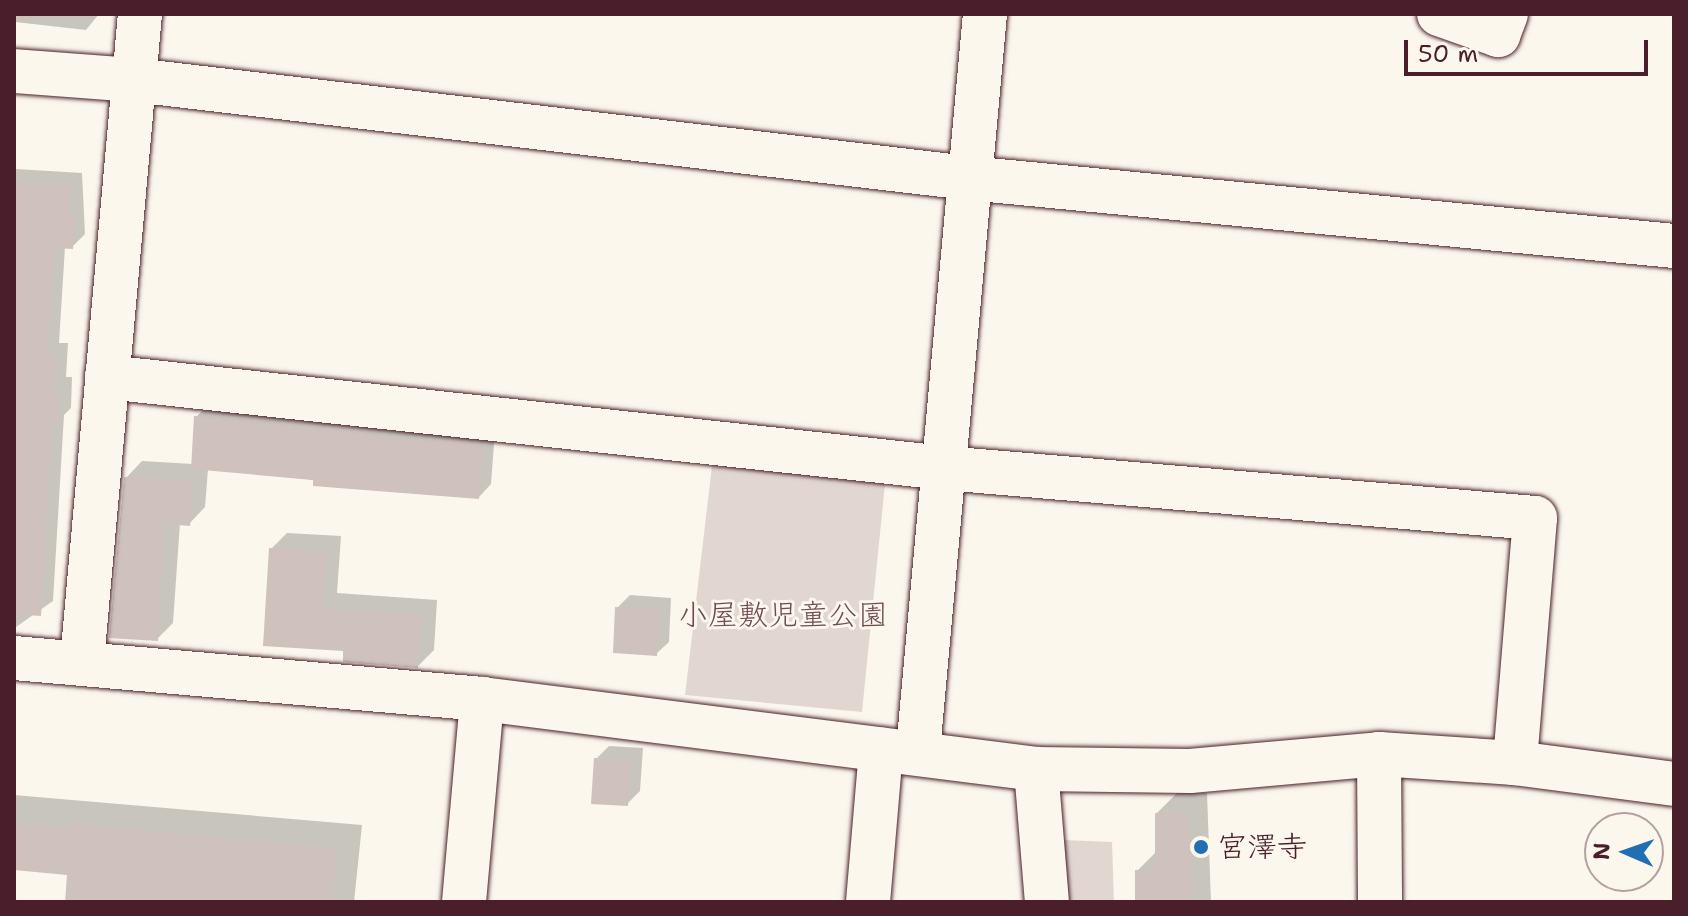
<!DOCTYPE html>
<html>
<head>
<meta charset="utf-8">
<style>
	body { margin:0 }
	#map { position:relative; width:1688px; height:916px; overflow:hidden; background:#fbf7ec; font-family:"Shantell Sans","Klee One",sans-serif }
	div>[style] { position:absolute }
	.green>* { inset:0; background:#e2d7d0 }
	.shadow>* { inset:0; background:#0003 }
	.building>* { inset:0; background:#cfc2bc }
	.roads { filter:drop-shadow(0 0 2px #4a1f2b) drop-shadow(0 0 2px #4a1f2b) }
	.minor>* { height:44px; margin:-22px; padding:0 22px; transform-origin:22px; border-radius:22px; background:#fbf7ec }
	.dots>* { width:22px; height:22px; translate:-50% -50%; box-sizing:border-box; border:4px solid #fbf7ec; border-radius:50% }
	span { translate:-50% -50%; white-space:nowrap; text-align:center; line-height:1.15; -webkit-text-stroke:6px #fbf7ec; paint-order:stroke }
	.park-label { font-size:30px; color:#704d54 }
	.poi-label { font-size:30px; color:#4a1f2b }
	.left { translate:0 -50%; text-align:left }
	.frame { position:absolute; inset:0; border:16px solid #4a1f2b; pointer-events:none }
	.north { position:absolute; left:1584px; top:812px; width:80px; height:80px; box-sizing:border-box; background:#fbf7ec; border:2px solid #b4a19f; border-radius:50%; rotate:272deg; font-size:22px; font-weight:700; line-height:32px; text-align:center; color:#4a1f2b }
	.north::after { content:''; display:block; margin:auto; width:28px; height:36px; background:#1f6fb2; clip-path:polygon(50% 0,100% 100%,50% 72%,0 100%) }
	.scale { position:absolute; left:1404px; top:40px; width:244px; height:36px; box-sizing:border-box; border:4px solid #4a1f2b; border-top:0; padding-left:10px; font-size:24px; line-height:28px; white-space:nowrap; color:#4a1f2b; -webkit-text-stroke:6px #fbf7ec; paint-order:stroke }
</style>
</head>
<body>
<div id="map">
	<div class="green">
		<div style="clip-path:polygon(713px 457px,886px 474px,862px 712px,685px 695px)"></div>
		<div style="clip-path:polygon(1063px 840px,1112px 842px,1114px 902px,1066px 902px)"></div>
	</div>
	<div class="shadow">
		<div style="clip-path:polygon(16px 14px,99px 14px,86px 30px,15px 22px)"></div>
		<div style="clip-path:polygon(16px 169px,82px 173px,85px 234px,72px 247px,65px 247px,59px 343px,68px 343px,66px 377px,72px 377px,71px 408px,64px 415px,53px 601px,16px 627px)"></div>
		<div style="clip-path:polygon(209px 404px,495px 431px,491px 484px,479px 497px,208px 469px,205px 507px,189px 524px,180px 523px,173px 623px,157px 639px,126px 478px,142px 461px,193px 464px,196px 417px)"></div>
		<div style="clip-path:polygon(287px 533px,341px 536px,337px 593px,437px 600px,434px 650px,418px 666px,345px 649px,271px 549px)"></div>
		<div style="clip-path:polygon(630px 595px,671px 598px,669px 642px,656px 654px,617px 608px)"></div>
		<div style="clip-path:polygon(609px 746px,643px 748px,640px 791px,627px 804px,596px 759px)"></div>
		<div style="clip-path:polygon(1177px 793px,1207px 793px,1211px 902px,1137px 902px,1137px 871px,1157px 851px,1157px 813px)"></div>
		<div style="clip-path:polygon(14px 795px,362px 825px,354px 902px,67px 902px,70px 873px,14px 868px)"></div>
	</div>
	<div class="building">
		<div style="clip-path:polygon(14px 182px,70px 186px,68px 214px,75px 214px,73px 249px,54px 248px,47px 355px,56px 355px,54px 389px,60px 390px,58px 423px,52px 422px,41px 616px,14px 614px)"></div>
		<div style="clip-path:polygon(194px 416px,363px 430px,363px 437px,483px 443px,479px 499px,313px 486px,313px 480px,191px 469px)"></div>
		<div style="clip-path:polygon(124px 477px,193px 481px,190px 526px,165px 524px,158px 641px,109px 638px)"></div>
		<div style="clip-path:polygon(269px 548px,326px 552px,322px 609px,422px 615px,418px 668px,343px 662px,343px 651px,263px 646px)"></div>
		<div style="clip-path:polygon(615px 607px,659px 610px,657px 656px,613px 653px)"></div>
		<div style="clip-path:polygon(594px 758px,631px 760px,628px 806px,591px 804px)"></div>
		<div style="clip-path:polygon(1188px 812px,1193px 902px,1135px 902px,1135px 870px,1155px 870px,1155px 813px)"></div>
		<div style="clip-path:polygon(14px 823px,72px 829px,72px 824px,338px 849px,333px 902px,65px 902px,67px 875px,14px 870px)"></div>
	</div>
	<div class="roads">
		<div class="minor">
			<div style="left:1439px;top:14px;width:63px;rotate:19.6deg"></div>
			<div style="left:1498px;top:35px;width:22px;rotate:-69deg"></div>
			<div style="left:14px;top:71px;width:120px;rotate:4.3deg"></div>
			<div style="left:134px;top:80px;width:840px;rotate:6.7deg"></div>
			<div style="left:968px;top:178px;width:709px;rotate:5.5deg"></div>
			<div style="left:107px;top:377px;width:842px;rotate:6.2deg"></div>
			<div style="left:944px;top:468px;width:593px;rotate:4.84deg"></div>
			<div style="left:1535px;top:518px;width:246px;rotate:94.7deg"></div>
			<div style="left:14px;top:658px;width:470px;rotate:5deg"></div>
			<div style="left:482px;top:699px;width:558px;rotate:7.2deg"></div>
			<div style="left:1036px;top:769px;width:154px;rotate:0.7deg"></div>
			<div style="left:1190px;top:771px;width:190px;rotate:-5.1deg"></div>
			<div style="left:1379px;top:754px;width:136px;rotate:3.8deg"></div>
			<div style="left:1515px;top:763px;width:160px;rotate:7.5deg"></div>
			<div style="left:82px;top:661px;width:650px;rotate:-84.88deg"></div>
			<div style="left:918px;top:751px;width:740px;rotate:-84.81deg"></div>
			<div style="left:1379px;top:754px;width:148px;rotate:89.6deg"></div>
			<div style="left:1036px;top:769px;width:133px;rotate:85.3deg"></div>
			<div style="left:464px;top:902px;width:204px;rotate:-84.9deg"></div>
			<div style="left:868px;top:902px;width:153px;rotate:-85.1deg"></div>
		</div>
	</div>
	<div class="dots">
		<div style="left:1201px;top:847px;background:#1f6fb2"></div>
	</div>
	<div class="park-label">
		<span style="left:783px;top:615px">小屋敷児童公園</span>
	</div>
	<div class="poi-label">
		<span class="left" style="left:1217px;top:847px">宮澤寺</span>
	</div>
	<div class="frame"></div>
	<div class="north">N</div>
	<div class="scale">50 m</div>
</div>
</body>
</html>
